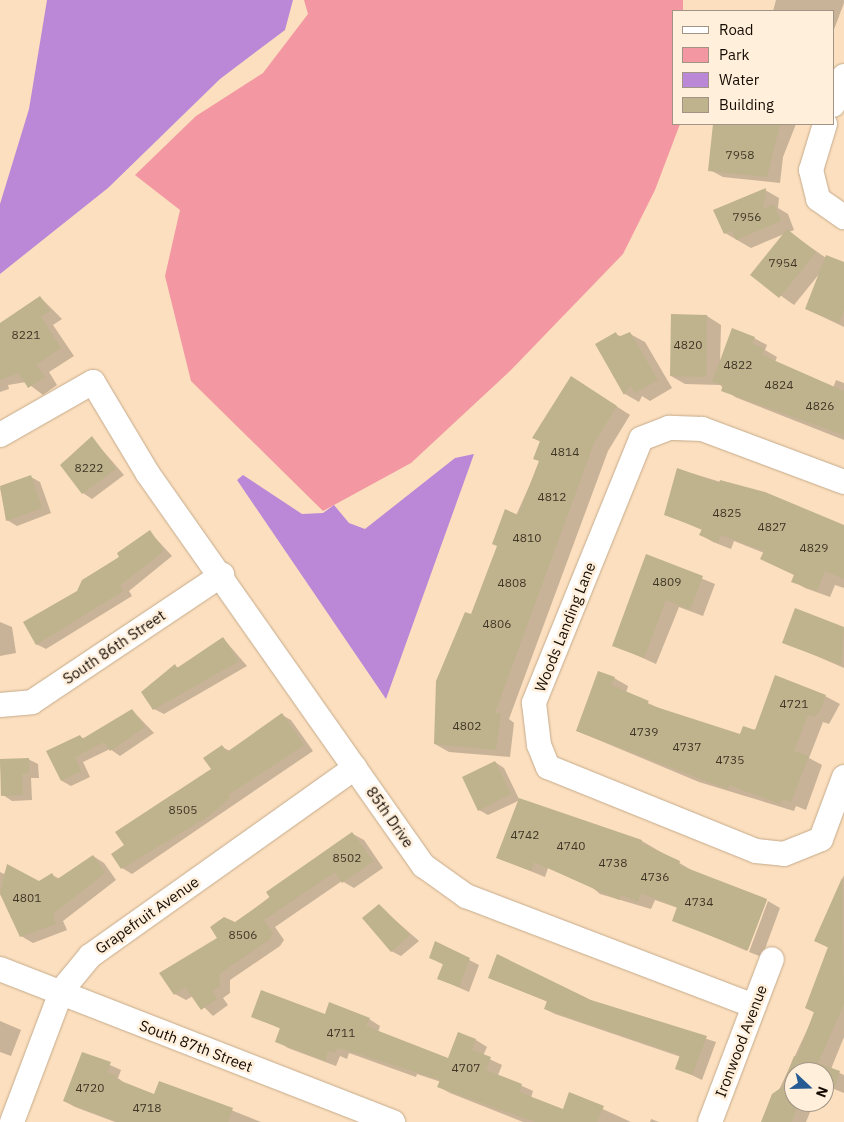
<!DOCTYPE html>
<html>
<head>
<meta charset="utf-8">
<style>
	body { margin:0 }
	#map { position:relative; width:844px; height:1122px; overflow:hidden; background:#fbdfbe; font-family:"IBM Plex Sans",sans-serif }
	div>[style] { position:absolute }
	.green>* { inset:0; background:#f397a2 }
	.water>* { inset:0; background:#ba88d7 }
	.shadow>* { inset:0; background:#0003 }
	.building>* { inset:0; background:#bfb38d }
	.roads { filter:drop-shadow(0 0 1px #c5ab8c) drop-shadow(0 0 1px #c5ab8c) }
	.minor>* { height:24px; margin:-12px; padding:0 12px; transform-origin:12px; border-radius:12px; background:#fff }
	span { translate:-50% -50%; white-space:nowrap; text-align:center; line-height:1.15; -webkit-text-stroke:5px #ffefdb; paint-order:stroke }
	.number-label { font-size:12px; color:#403626 }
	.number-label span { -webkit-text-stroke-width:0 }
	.street-label { font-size:15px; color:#150c03 }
	.legend { position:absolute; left:672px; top:10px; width:162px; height:115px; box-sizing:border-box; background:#ffefdb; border:1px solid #a19485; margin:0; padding:6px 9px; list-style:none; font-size:15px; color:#150c03 }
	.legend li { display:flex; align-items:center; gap:10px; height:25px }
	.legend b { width:25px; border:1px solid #a19485 }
	.north { position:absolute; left:784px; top:1062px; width:50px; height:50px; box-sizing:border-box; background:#ffefdb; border:1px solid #a19485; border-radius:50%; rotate:111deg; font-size:14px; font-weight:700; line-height:20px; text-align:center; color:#150c03 }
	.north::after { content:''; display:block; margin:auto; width:18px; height:22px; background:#265b94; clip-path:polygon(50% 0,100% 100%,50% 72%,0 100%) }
</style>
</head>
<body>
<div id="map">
	<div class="green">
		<div style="clip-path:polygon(304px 0,683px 0,683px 11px,673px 11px,673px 124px,680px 124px,655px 190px,623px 254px,510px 371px,411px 463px,323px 511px,191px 381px,165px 276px,180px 210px,135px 175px,196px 116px,263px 73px,308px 14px)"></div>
	</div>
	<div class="water">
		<div style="clip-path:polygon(47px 0,293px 0,285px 30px,220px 79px,108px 188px,0 274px,0 204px,29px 109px)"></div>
		<div style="clip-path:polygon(474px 454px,469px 468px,386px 699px,237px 480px,243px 475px,302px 514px,323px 513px,334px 505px,349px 523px,365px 529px,455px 458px)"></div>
	</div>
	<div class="shadow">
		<div style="clip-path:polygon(776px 0,844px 0,844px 3px,833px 32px,833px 11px,773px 11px)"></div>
		<div style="clip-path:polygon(718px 124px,796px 124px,783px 157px,780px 183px,723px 177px,710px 170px)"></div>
		<div style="clip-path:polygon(765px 190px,779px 198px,778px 208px,788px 214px,794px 230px,789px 232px,826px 258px,844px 263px,844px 327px,806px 309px,820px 273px,794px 305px,752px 275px,784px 234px,751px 248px,725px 233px)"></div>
		<div style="clip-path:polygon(40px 297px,62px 319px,53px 325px,74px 356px,49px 372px,57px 385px,43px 395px,26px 382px,8px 385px,9px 389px,0 392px,0 324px)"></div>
		<div style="clip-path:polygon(707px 316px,721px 325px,720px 363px,754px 338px,767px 345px,765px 350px,777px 357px,775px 362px,833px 388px,836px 380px,844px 383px,844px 440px,735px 397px,720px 385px,685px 384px,671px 376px)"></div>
		<div style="clip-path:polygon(616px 334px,622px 337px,630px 334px,645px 342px,672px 388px,650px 401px,642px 396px,639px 402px,625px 394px,597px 345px)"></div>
		<div style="clip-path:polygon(585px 386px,630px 415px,608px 451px,509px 719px,514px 723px,510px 757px,449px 752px,435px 744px,471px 616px,540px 462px,541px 442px,533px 438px)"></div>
		<div style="clip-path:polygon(92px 438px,124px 475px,92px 499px,83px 493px)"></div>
		<div style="clip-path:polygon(678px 469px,789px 503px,844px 527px,844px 588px,835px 585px,830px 597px,805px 588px,793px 581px,795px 575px,762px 559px,764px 553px,734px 541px,731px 549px,713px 542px,701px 535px,702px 530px,665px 514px)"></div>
		<div style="clip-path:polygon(31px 477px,40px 482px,51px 513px,17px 526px,7px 520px,0 488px)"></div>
		<div style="clip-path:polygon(150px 532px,172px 556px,129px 591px,132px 596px,46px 649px,36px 644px,77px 592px)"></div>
		<div style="clip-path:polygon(647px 556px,715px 584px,703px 616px,679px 607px,656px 664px,614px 645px)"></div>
		<div style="clip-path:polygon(796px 610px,844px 629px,844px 668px,784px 642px)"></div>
		<div style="clip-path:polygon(0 622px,12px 627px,16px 653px,0 656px)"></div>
		<div style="clip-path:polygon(223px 638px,247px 666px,164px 714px,154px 709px,175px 666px,179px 668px)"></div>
		<div style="clip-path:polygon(614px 678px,628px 686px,626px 693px,663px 710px,741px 736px,825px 696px,840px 704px,829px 724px,823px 722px,809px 758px,822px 765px,806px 810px,796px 806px,794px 811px,699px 782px,577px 731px)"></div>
		<div style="clip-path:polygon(132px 710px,154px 733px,120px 756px,110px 749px,83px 762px,90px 777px,71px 786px,62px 781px,80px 736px,84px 739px)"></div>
		<div style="clip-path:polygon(282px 715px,291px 720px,313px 751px,132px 874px,122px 868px,113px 855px,212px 770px,222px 747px,230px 751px)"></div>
		<div style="clip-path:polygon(28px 759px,38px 764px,39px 778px,31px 778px,32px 800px,12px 801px,3px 795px,0 761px)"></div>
		<div style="clip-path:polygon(495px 762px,504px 768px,519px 799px,642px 841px,693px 871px,767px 900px,747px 951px,673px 920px,678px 908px,655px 900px,651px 909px,600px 894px,587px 883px,548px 868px,545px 877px,498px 858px,520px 800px,488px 815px,479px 810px)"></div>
		<div style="clip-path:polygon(353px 834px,364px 840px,383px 868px,354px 888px,342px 881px,275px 927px,284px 940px,280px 946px,230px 980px,230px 993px,223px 998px,228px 1005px,213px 1016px,193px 996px,186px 1000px,175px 994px,235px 923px)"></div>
		<div style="clip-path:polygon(93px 856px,104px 863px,116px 880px,63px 921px,67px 930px,33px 943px,21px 936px,1px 892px,0 896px,0 872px,4px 874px,8px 865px,39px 883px,52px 875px,60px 879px)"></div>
		<div style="clip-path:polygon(844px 875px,844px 1037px,831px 1069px,844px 1075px,844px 1093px,824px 1085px,824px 1072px,794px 1072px,794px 1102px,814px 1102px,806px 1122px,764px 1122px,815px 1013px,806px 1008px,829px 948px,815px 941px)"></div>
		<div style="clip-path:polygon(768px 901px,780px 908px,762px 957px,749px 952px)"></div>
		<div style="clip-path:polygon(379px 906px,419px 941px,401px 956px,391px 951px)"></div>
		<div style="clip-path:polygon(436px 943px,479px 965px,469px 992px,439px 979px,444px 965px,433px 959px)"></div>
		<div style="clip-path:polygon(489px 978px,590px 1001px,716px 1042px,702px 1080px,677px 1068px,681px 1057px,555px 1014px,545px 1009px,548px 1002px)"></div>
		<div style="clip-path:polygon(253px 1016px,369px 1019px,380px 1026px,378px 1032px,449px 1059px,476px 1040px,487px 1047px,483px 1056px,502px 1065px,498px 1075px,533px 1091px,531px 1098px,564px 1110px,570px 1094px,631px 1122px,523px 1122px,450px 1093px,439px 1087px,441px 1082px,417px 1074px,416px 1077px,349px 1053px,347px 1059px,340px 1056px,336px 1066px,288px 1048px,277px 1041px,281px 1029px)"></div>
		<div style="clip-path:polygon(0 1021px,21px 1030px,11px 1056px,0 1052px)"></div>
		<div style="clip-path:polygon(83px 1053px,121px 1070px,118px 1078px,127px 1085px,155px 1095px,166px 1084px,261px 1122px,115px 1122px,75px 1107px,64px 1101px)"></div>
		<div style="clip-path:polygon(651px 1119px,659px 1122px,650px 1122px)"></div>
	</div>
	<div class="building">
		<div style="clip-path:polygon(713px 124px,780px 124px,767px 177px,708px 171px)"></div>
		<div style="clip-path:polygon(766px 188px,763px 209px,774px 204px,781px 221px,736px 240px,732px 230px,724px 234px,713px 210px)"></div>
		<div style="clip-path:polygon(787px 229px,816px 252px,779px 298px,750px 275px)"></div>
		<div style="clip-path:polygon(826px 255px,844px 262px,844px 310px,839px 323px,805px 309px)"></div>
		<div style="clip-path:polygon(40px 296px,50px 311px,41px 317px,61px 348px,36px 365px,45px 377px,28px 388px,19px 373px,0 380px,0 323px)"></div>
		<div style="clip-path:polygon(671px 314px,707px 315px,706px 377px,670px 376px)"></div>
		<div style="clip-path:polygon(732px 328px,755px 337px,752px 344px,764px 348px,762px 355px,844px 391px,844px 435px,721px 391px,723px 385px,712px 382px)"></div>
		<div style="clip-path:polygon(616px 332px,618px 337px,630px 332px,658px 380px,635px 393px,630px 385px,624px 395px,595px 344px)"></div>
		<div style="clip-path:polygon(571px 376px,617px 406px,594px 443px,495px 713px,501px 713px,496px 750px,434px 744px,436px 681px,465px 612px,471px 614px,497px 546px,492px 544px,505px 509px,518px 515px,539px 461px,533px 459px,540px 441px,532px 438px)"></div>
		<div style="clip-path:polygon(92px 436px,116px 469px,82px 494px,60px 465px)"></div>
		<div style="clip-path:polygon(677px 468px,719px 483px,720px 480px,765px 492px,844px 525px,844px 579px,825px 571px,817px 591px,791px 582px,794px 575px,760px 559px,764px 551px,721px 535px,718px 543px,699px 535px,702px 529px,664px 515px)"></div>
		<div style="clip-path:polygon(31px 475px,42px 508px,6px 521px,0 486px)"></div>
		<div style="clip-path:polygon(150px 530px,164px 551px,120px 585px,123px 591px,36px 645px,23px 622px,77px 591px,82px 580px,119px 557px,117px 553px)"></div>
		<div style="clip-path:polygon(646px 554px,703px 576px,690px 610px,666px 600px,644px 658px,612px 646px)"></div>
		<div style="clip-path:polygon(795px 608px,844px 627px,841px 665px,782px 643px)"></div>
		<div style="clip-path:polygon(223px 637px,239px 661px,153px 710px,141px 692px,175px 664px,177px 668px)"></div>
		<div style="clip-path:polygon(598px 671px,615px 677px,611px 685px,649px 701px,647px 704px,740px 734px,743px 726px,755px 730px,775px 675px,826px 695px,820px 711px,814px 717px,808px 715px,794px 751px,809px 756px,791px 802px,782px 799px,780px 804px,729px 785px,727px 789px,576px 731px)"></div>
		<div style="clip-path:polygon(132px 709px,145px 727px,110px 751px,104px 742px,75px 757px,81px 771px,61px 781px,46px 751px,80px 735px,82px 739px)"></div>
		<div style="clip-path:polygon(282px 713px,304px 745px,228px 795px,230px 798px,209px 816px,121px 869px,111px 854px,124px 845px,115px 832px,211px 769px,203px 758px,222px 745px,227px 752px)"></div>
		<div style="clip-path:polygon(29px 758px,29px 773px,22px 774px,23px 795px,1px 796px,0 759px)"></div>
		<div style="clip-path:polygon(495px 761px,511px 794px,478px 811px,462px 777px)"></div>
		<div style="clip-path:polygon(519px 798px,642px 840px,641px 843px,680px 861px,679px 865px,767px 899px,748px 950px,672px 921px,677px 907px,641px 893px,638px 902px,621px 895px,619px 900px,534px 862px,531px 871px,496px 858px)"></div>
		<div style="clip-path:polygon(352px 832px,373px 861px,342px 883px,335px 872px,264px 920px,273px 933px,269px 940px,219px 974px,220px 986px,212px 991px,217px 999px,201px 1010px,185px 987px,174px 995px,159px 973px,217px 938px,210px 927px,224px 917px,235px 922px,270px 898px,266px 892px)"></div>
		<div style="clip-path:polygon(93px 855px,105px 873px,53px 914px,56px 924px,20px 937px,0 894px,7px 864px,39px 881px,52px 873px,56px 880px)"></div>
		<div style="clip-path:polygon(842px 878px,844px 1004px,818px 1063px,840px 1071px,834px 1088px,824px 1084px,824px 1072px,794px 1072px,794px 1102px,799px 1102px,792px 1122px,761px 1122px,772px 1094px,782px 1087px,794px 1056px,797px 1057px,814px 1012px,805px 1008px,828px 947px,814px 941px)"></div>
		<div style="clip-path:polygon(379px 904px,410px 935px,391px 952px,362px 918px)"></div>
		<div style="clip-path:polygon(435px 941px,470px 958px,459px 987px,437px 979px,443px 964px,429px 958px)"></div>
		<div style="clip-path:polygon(497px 954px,591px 1000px,707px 1036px,692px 1075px,675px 1069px,680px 1055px,544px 1009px,547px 1001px,488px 978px)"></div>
		<div style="clip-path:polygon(261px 990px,325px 1014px,329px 1002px,370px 1018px,366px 1026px,448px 1058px,458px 1032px,476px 1039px,472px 1050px,491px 1057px,486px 1070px,522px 1084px,519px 1092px,563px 1109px,569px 1092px,604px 1106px,597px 1122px,535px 1122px,437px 1087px,440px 1080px,356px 1053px,337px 1048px,335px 1053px,328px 1051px,325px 1061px,275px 1042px,280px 1028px,251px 1017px)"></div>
		<div style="clip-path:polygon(82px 1052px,111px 1062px,107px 1072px,117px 1076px,116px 1079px,154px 1094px,159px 1081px,233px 1108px,228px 1122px,117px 1122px,63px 1101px)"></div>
	</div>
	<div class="roads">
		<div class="minor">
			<div style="left:833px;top:105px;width:31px;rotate:-69deg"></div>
			<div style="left:825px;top:124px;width:48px;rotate:106.9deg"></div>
			<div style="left:811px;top:170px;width:30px;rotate:76deg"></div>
			<div style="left:818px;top:199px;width:32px;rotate:35deg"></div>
			<div style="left:0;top:435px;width:107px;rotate:-29.7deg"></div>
			<div style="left:93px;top:382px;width:107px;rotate:59.1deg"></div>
			<div style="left:148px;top:474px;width:479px;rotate:54.9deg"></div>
			<div style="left:424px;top:866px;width:52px;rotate:35.5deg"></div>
			<div style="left:466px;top:896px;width:308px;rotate:20.9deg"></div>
			<div style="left:844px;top:482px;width:152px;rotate:-159.5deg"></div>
			<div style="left:702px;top:429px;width:33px;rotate:-178deg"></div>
			<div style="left:669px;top:428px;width:30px;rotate:159deg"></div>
			<div style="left:641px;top:439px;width:285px;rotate:112.1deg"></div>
			<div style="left:534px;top:703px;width:42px;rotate:83.2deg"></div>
			<div style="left:539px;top:745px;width:24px;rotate:68deg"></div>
			<div style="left:548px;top:767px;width:224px;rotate:22deg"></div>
			<div style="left:756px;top:851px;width:28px;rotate:6deg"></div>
			<div style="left:784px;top:854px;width:40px;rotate:-22deg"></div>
			<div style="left:821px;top:839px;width:66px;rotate:-69.6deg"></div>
			<div style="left:0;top:705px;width:32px;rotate:-5deg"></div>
			<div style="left:32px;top:702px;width:229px;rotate:-33.8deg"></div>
			<div style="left:0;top:969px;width:422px;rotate:21.3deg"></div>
			<div style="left:12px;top:1122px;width:141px;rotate:-69.3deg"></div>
			<div style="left:62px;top:990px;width:44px;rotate:-50.5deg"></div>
			<div style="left:90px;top:956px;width:325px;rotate:-35.4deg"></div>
			<div style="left:710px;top:1122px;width:174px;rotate:-69.2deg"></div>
		</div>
	</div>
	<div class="number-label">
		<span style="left:740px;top:155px">7958</span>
		<span style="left:747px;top:217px">7956</span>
		<span style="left:783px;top:263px">7954</span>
		<span style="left:26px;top:335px">8221</span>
		<span style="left:688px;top:345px">4820</span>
		<span style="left:738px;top:365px">4822</span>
		<span style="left:779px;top:385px">4824</span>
		<span style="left:820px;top:406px">4826</span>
		<span style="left:565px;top:452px">4814</span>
		<span style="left:89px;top:468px">8222</span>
		<span style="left:552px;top:497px">4812</span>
		<span style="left:727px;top:513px">4825</span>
		<span style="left:772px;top:527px">4827</span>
		<span style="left:527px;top:538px">4810</span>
		<span style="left:814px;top:548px">4829</span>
		<span style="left:667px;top:582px">4809</span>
		<span style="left:512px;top:583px">4808</span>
		<span style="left:497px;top:624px">4806</span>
		<span style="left:794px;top:704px">4721</span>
		<span style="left:467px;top:726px">4802</span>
		<span style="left:644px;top:732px">4739</span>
		<span style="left:687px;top:747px">4737</span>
		<span style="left:730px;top:760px">4735</span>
		<span style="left:183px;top:810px">8505</span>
		<span style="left:525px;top:835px">4742</span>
		<span style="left:571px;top:846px">4740</span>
		<span style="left:347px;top:858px">8502</span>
		<span style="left:613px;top:863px">4738</span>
		<span style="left:655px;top:877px">4736</span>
		<span style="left:27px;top:898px">4801</span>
		<span style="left:699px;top:902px">4734</span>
		<span style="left:243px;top:935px">8506</span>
		<span style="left:341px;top:1033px">4711</span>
		<span style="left:466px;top:1068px">4707</span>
		<span style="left:90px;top:1088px">4720</span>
		<span style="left:147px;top:1108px">4718</span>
	</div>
	<div class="street-label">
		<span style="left:565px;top:627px;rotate:-68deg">Woods Landing Lane</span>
		<span style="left:114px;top:647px;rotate:-34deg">South 86th Street</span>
		<span style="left:390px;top:817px;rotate:55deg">85th Drive</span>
		<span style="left:147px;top:915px;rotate:-35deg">Grapefruit Avenue</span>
		<span style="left:741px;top:1041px;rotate:-69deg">Ironwood Avenue</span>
		<span style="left:196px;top:1046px;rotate:21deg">South 87th Street</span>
	</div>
	<ul class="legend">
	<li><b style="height:6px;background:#fff"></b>Road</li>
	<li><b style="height:14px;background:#f397a2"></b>Park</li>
	<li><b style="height:14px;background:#ba88d7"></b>Water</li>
	<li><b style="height:14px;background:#bfb38d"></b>Building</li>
	</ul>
	<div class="north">N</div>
</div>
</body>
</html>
